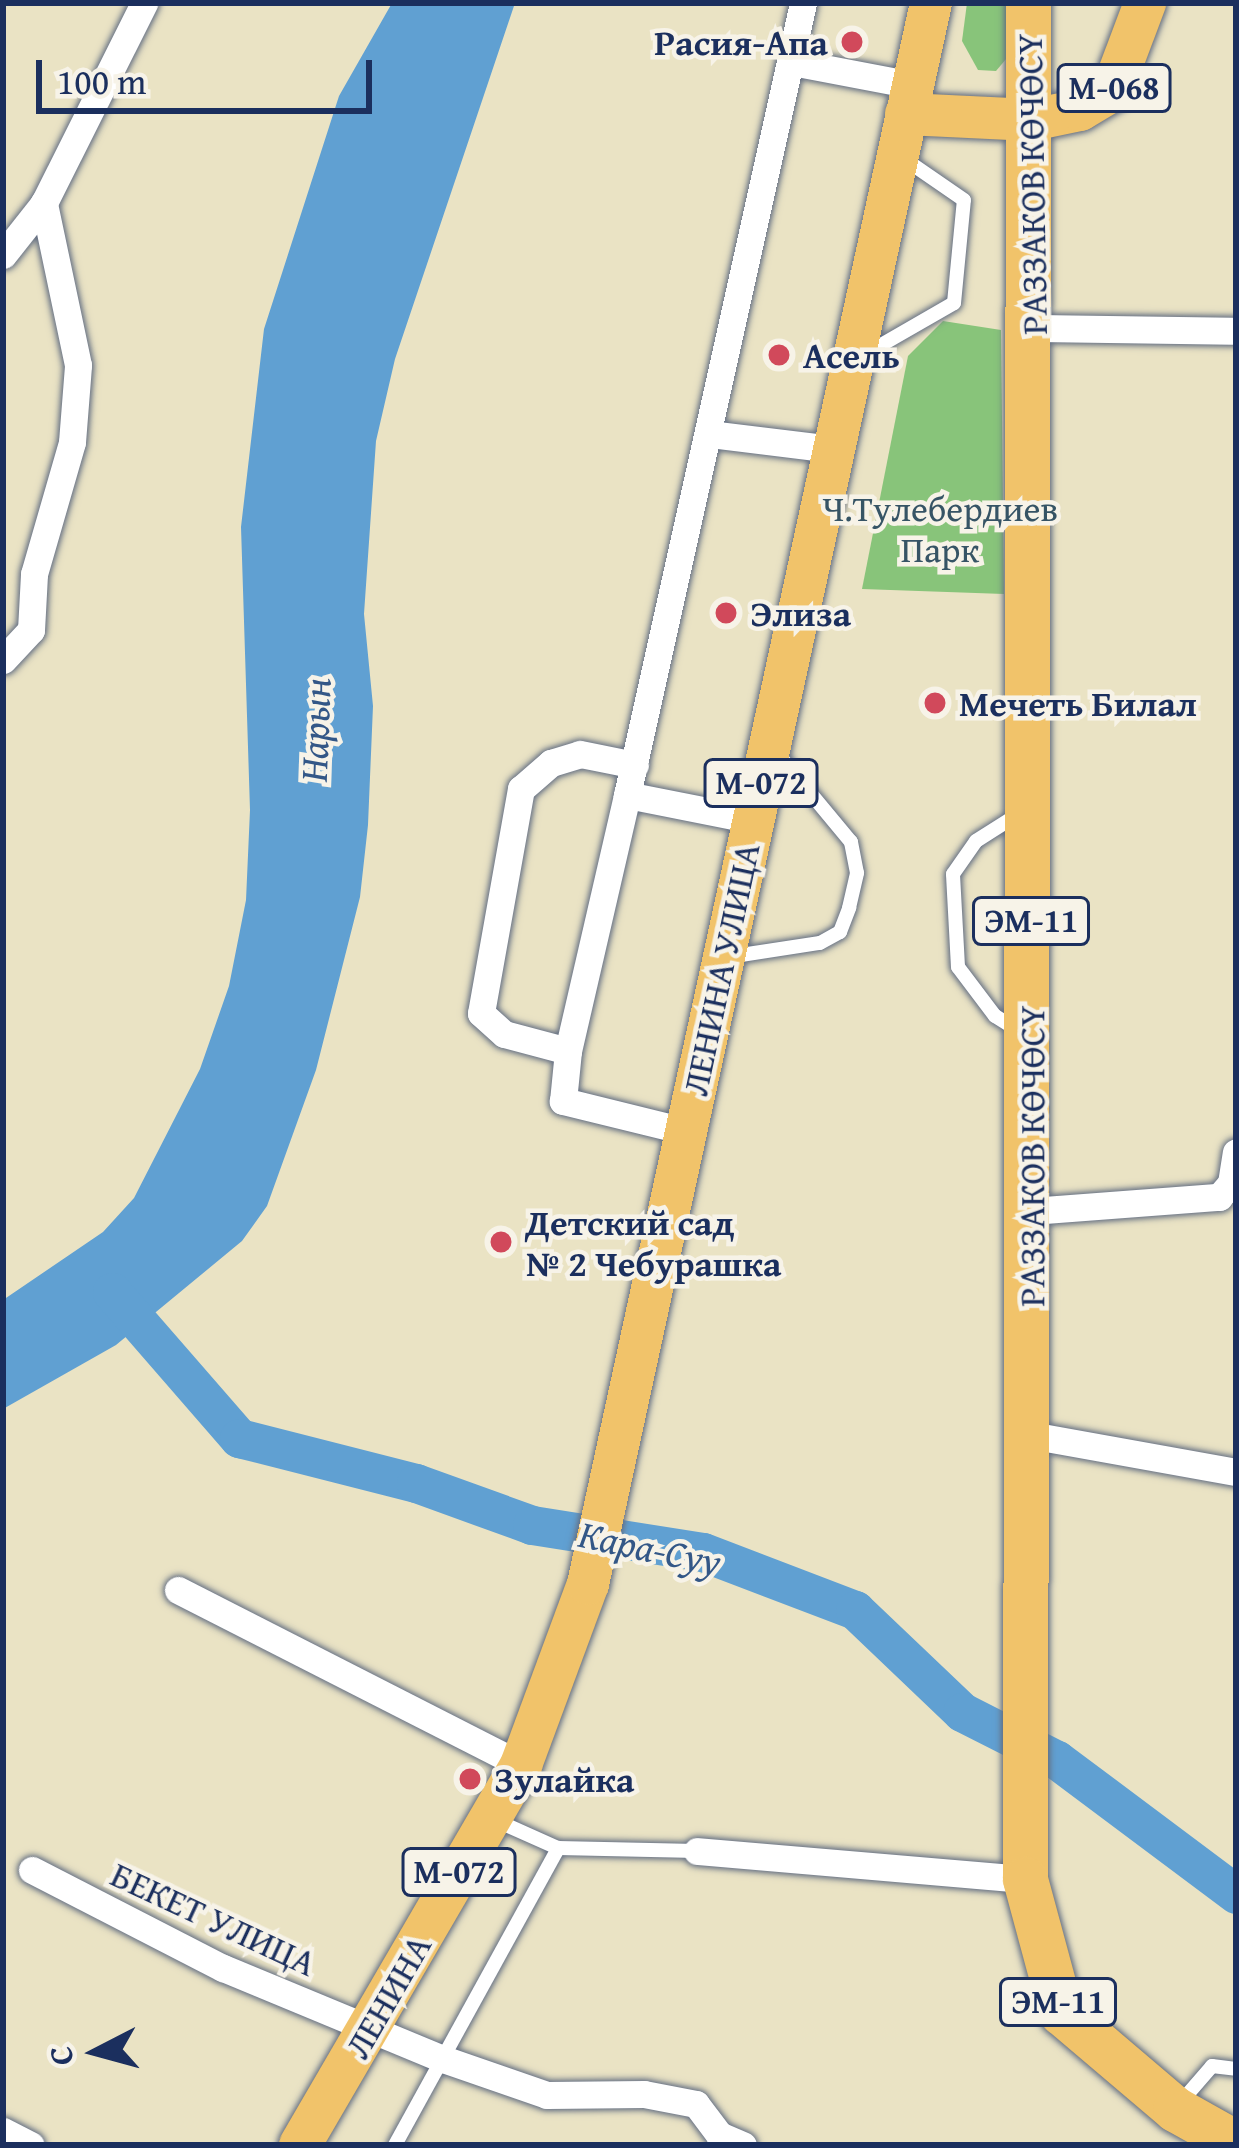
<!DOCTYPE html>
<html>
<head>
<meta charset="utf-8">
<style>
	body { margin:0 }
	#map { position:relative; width:1239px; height:2148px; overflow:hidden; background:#eae3c4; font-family:"Gentium Book Plus",serif }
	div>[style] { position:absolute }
	.green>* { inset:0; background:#88c47a }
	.water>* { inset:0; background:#60a0d2 }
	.river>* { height:39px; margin:-19.5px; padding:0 19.5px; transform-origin:19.5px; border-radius:19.5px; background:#60a0d2 }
	.roads { filter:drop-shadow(0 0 3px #636e82) drop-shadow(0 0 3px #636e82) }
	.service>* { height:14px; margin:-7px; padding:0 7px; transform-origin:7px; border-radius:7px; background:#fff }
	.minor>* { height:27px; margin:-13.5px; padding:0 13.5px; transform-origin:13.5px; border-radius:13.5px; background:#fff }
	.primary>* { height:42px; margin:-21px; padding:0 21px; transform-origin:21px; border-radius:21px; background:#f1c36a }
	.trunk>* { height:45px; margin:-22.5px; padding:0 22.5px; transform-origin:22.5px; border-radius:22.5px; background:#f1c36a }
	.dots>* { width:33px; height:33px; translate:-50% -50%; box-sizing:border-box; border:6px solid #f7f3e8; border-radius:50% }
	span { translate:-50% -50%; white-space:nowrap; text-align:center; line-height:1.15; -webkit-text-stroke:9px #f7f3e8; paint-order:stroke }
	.shield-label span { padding:3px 9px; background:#f7f3e8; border:3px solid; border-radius:9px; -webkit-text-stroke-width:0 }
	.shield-label { font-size:33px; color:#1b2f5e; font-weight:700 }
	.poi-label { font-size:36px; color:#1b2f5e; font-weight:700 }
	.right { translate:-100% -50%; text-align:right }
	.left { translate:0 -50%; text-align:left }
	.street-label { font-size:36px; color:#1b2f5e }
	.park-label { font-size:36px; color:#365465 }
	.water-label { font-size:39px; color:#335787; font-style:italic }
	.frame { position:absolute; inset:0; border:6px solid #1b2f5e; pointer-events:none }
	.north { position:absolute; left:36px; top:1992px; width:120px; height:120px; -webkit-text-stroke:9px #f7f3e8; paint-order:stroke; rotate:264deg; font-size:33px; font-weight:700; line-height:48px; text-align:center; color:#1b2f5e }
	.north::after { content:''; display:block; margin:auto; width:42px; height:54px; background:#1b2f5e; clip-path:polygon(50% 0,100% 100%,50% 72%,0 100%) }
	.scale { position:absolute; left:36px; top:60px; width:336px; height:54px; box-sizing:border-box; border:6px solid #1b2f5e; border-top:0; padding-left:15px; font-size:36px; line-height:42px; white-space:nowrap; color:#1b2f5e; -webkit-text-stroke:9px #f7f3e8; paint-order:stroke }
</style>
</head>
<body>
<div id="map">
	<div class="green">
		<div style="clip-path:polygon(967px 3px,1013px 3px,1017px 46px,996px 71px,978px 70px,962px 41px)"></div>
		<div style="clip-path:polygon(943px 321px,1001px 330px,1004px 594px,862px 589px,908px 356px)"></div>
	</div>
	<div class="water">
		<div style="clip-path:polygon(392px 3px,515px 3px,395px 359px,376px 441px,364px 614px,373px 706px,368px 825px,360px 897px,316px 1070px,267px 1206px,242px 1241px,116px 1345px,3px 1409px,3px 1300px,103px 1232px,134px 1198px,200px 1069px,229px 986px,246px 900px,250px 810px,241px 527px,264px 329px,339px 96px)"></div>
	</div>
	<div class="river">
		<div style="left:112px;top:1292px;width:194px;rotate:49deg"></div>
		<div style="left:239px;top:1438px;width:183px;rotate:14.3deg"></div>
		<div style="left:416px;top:1483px;width:123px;rotate:19.9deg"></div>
		<div style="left:532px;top:1525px;width:173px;rotate:9deg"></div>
		<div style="left:703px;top:1552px;width:163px;rotate:20.9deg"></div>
		<div style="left:855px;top:1610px;width:148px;rotate:43.6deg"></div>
		<div style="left:962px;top:1712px;width:106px;rotate:26.8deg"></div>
		<div style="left:1057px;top:1760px;width:224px;rotate:36.8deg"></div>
	</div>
	<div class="roads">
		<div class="service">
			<div style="left:862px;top:356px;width:106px;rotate:-29.9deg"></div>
			<div style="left:954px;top:303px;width:103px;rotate:-84.5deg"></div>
			<div style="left:964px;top:200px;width:74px;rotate:-145.5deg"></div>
			<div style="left:728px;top:957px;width:93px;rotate:-8.7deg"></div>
			<div style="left:820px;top:943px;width:23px;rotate:-29deg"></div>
			<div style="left:840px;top:932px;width:26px;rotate:-69deg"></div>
			<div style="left:849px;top:908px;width:36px;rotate:-77deg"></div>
			<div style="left:857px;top:873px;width:32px;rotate:-101deg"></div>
			<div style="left:851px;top:842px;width:116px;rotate:-129.7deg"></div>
			<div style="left:1016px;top:1029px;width:25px;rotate:-148deg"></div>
			<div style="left:995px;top:1016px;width:61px;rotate:-127.1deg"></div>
			<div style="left:958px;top:967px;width:93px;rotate:-93.1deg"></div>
			<div style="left:953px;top:874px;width:40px;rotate:-55.1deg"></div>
			<div style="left:976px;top:841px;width:52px;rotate:-32.5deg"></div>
			<div style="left:495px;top:1820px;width:69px;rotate:24deg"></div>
			<div style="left:558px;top:1848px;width:139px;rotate:1.2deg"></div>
			<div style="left:1180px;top:2103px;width:49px;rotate:-49.1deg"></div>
			<div style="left:1212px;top:2066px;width:24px;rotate:7deg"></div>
			<div style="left:395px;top:2145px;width:339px;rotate:-61.2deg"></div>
		</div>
		<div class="minor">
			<div style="left:792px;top:62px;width:123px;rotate:10.8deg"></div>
			<div style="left:3px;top:255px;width:66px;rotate:-51.7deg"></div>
			<div style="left:44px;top:203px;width:224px;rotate:-63.4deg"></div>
			<div style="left:1033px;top:328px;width:203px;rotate:0.8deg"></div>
			<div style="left:710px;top:434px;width:124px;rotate:7deg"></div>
			<div style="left:3px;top:660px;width:41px;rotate:-47deg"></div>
			<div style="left:31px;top:630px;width:56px;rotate:-86.9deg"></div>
			<div style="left:34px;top:574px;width:137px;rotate:-73.9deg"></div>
			<div style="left:72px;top:442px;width:77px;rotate:-85.5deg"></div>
			<div style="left:78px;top:365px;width:166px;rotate:-101.9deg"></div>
			<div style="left:627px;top:795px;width:811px;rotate:-77.47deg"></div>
			<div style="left:568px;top:1051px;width:66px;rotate:-165.1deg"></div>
			<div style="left:504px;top:1034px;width:31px;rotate:-138deg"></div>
			<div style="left:481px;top:1013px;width:228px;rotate:-79.9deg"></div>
			<div style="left:521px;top:789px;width:40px;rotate:-41deg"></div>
			<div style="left:551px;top:763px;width:30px;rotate:-17deg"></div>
			<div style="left:580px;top:754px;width:56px;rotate:11.3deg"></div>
			<div style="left:685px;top:1131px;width:126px;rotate:-166.2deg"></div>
			<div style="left:563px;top:1101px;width:50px;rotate:-84.3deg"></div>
			<div style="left:568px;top:1051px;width:263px;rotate:-77deg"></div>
			<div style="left:627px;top:795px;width:128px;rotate:11.2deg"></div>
			<div style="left:1031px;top:1211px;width:189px;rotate:-4.3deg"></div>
			<div style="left:1219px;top:1197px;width:18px;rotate:-49deg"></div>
			<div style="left:1231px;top:1183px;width:31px;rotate:-81deg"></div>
			<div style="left:1030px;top:1435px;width:209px;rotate:10.2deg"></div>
			<div style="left:178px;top:1590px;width:385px;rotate:27deg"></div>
			<div style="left:697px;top:1851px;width:329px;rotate:4.9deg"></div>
			<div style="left:32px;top:1870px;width:215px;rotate:27.2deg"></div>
			<div style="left:223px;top:1968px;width:238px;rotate:22.5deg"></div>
			<div style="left:443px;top:2059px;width:110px;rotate:19.1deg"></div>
			<div style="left:547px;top:2095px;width:97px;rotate:-0.6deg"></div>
			<div style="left:644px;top:2094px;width:53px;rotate:10.9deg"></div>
			<div style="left:696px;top:2104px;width:39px;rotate:53deg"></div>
			<div style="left:719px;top:2135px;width:26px;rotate:23deg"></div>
			<div style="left:3px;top:2131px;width:31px;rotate:27deg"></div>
		</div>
		<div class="primary">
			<div style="left:906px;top:114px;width:126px;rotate:2.7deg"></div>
			<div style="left:1032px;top:120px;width:49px;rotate:-11.8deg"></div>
			<div style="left:1080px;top:110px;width:37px;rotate:-31deg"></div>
			<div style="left:1112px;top:91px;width:94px;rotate:-69.4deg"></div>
			<div style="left:300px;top:2145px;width:440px;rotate:-59.8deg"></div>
			<div style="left:521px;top:1765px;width:193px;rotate:-69.7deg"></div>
			<div style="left:588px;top:1584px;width:1618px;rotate:-77.76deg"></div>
		</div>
		<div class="trunk">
			<div style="left:1028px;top:3px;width:1876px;rotate:90.09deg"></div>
			<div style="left:1025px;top:1879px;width:138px;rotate:74.9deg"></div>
			<div style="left:1061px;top:2012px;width:150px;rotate:40.4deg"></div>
			<div style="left:1175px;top:2109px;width:70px;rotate:29.1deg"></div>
		</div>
	</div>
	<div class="dots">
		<div style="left:852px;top:42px;background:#d1495b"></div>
		<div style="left:779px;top:355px;background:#d1495b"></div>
		<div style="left:726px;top:613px;background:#d1495b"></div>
		<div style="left:935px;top:703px;background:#d1495b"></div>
		<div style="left:501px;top:1242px;background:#d1495b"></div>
		<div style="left:470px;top:1779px;background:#d1495b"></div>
	</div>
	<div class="shield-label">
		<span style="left:1114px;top:88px">М-068</span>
		<span style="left:761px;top:783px">М-072</span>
		<span style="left:1031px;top:921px">ЭМ-11</span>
		<span style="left:459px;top:1872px">М-072</span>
		<span style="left:1058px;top:2002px">ЭМ-11</span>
	</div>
	<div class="poi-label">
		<span class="right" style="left:828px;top:42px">Расия-Апа</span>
		<span class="left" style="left:803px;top:355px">Асель</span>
		<span class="left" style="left:750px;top:613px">Элиза</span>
		<span class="left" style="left:959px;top:703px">Мечеть Билал</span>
		<span class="left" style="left:525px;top:1242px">Детский сад<br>№ 2 Чебурашка</span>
		<span class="left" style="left:494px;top:1779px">Зулайка</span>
	</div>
	<div class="street-label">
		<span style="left:1031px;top:184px;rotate:-91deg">РАЗЗАКОВ КӨЧӨСҮ</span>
		<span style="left:720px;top:969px;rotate:-78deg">ЛЕНИНА УЛИЦА</span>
		<span style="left:1031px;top:1156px;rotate:-90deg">РАЗЗАКОВ КӨЧӨСҮ</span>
		<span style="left:214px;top:1918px;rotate:25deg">БЕКЕТ УЛИЦА</span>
		<span style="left:387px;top:1996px;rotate:-60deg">ЛЕНИНА</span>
	</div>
	<div class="park-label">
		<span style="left:940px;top:528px">Ч.Тулебердиев<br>Парк</span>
	</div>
	<div class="water-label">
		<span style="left:315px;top:730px;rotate:-88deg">Нарын</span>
		<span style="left:650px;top:1548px;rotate:12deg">Кара-Суу</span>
	</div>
	<div class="frame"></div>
	<div class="north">С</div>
	<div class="scale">100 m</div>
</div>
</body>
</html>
